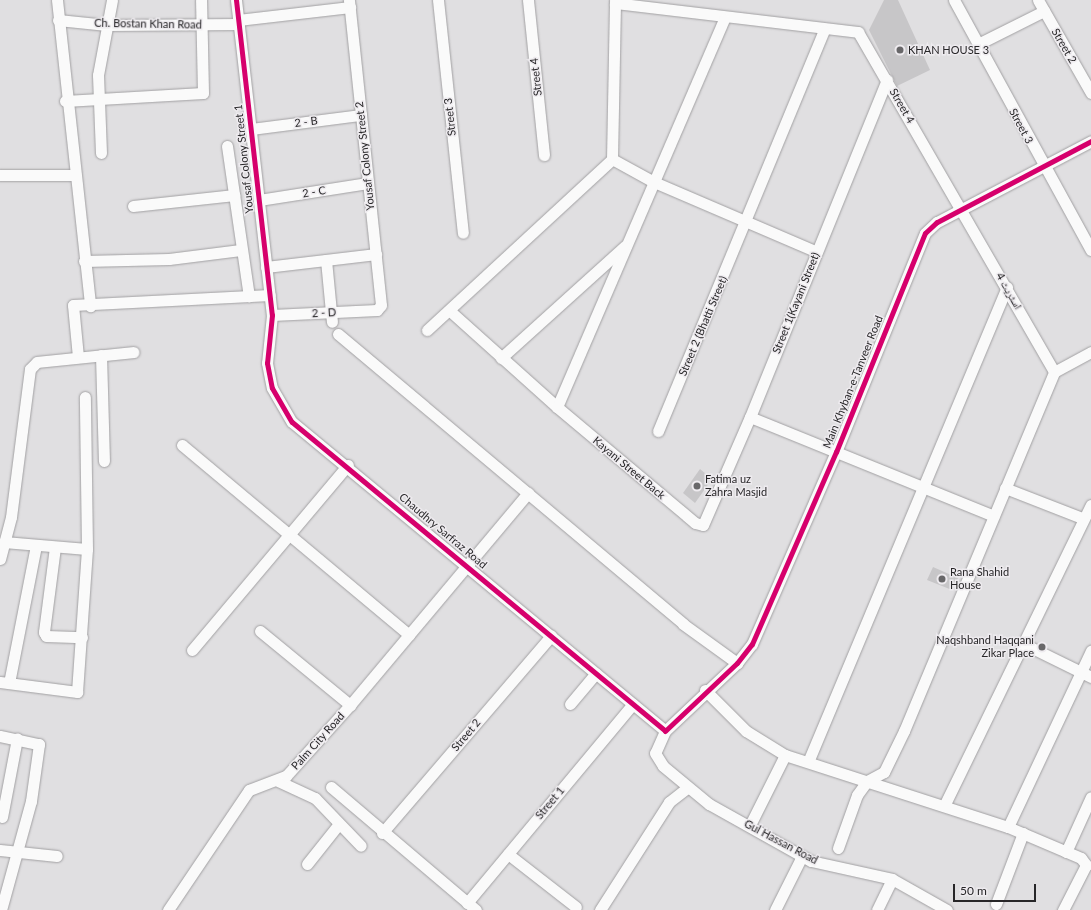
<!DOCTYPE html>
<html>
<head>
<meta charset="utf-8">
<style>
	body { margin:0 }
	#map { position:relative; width:1091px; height:910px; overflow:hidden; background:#e0dfe1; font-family:Lato,"Noto Naskh Arabic",sans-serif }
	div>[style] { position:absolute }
	.building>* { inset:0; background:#c7c6c8 }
	.roads { filter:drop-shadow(0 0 1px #a1a0a2) drop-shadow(0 0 1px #a1a0a2) }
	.street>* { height:11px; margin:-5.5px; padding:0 5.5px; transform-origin:5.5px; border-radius:5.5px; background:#fafafa }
	.cycleway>* { height:5px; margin:-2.5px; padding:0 2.5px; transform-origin:2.5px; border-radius:2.5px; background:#d6006c }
	.dots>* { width:11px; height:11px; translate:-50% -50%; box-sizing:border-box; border:2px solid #eeebef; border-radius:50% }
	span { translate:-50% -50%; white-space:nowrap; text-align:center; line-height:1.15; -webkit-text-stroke:3px #eeebef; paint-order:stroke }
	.street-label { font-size:11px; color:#272628 }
	.poi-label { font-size:11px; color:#272628 }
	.left { translate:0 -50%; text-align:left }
	.right { translate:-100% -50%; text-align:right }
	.scale { position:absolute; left:953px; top:884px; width:83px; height:18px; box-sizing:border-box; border:2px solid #272628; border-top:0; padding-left:5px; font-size:12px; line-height:14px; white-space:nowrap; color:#272628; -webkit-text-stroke:3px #eeebef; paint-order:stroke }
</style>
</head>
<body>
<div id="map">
	<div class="building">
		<div style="clip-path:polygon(884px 0,898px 0,930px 70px,897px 86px,869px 30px)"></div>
		<div style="clip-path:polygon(700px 469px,712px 479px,695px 503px,683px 493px)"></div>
		<div style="clip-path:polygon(933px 567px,958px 578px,952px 590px,927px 580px)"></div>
	</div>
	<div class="roads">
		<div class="street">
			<div style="left:57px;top:0;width:308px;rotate:83.8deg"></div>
			<div style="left:236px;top:0;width:317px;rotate:83.5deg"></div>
			<div style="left:272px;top:315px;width:48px;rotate:95.9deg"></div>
			<div style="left:267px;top:363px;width:25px;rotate:79deg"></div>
			<div style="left:272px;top:388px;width:39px;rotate:60deg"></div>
			<div style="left:292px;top:422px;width:484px;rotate:39.6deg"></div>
			<div style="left:438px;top:0;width:234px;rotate:83.9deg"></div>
			<div style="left:528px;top:0;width:156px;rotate:84.1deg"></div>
			<div style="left:954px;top:0;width:285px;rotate:61.3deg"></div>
			<div style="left:1038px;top:0;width:107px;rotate:60.3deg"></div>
			<div style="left:615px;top:3px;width:245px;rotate:6.8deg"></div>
			<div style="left:858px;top:32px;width:392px;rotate:60deg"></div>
			<div style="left:58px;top:20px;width:49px;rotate:5.8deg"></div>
			<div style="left:107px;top:25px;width:132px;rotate:-0.4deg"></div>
			<div style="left:238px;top:20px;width:113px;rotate:-6.6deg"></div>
			<div style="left:978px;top:44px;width:74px;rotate:-26.6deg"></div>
			<div style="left:65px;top:101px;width:138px;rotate:-3.3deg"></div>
			<div style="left:203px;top:93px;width:93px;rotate:-91.2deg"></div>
			<div style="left:251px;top:129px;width:111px;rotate:-7.3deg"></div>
			<div style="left:227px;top:146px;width:152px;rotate:81.7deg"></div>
			<div style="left:101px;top:153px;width:78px;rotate:-92.2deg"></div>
			<div style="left:98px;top:75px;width:76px;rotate:-79.4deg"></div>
			<div style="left:612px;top:159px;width:48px;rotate:28.7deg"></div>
			<div style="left:654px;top:182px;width:177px;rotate:23.2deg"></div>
			<div style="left:0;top:175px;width:74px"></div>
			<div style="left:259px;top:200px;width:110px;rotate:-8.9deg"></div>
			<div style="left:133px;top:206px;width:102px;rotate:-6.2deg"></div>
			<div style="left:326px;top:260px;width:62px;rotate:84.5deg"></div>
			<div style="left:84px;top:261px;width:85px;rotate:-1.3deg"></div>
			<div style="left:169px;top:259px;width:72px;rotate:-7.2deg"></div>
			<div style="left:266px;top:267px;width:111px;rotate:-6.7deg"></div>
			<div style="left:450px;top:311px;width:144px;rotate:41.9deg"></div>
			<div style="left:557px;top:407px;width:422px;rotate:-66.7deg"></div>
			<div style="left:272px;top:315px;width:105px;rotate:-2.7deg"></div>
			<div style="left:377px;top:310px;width:6px;rotate:-51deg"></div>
			<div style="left:381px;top:305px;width:307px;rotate:-96deg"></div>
			<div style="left:427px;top:330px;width:252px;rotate:-42.7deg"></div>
			<div style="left:612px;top:159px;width:159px;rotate:-88.9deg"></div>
			<div style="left:338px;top:334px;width:451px;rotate:40deg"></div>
			<div style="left:683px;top:624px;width:67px;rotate:35.8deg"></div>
			<div style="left:101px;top:355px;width:106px;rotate:88.4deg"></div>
			<div style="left:78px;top:357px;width:52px;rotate:-95.5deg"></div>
			<div style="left:73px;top:305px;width:197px;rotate:-2.9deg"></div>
			<div style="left:501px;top:358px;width:167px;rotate:-42.1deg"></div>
			<div style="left:557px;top:407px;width:180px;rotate:40deg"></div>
			<div style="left:695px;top:523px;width:8px;rotate:14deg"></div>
			<div style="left:703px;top:525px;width:118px;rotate:-66.5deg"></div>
			<div style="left:750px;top:417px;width:364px;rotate:-67.9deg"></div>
			<div style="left:750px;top:417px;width:263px;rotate:22.1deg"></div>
			<div style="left:658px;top:431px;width:434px;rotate:-67.5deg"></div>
			<div style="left:182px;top:445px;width:296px;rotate:39.9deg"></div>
			<div style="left:1005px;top:488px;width:83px;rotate:21.3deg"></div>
			<div style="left:4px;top:542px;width:83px;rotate:4.8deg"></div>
			<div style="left:55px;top:547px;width:86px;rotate:97.4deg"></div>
			<div style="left:44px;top:632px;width:4px;rotate:63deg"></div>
			<div style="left:46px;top:636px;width:36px;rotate:2deg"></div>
			<div style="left:0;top:559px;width:43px;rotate:-75.3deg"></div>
			<div style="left:11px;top:517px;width:149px;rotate:-82.7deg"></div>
			<div style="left:30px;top:369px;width:10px;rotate:-45deg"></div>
			<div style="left:37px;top:362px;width:97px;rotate:-5.9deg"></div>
			<div style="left:260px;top:631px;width:117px;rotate:39.4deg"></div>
			<div style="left:1024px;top:644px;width:75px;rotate:26.2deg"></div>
			<div style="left:192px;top:650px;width:242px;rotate:-49.9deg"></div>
			<div style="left:0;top:682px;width:78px;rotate:7.4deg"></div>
			<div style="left:77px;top:692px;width:143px;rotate:-86deg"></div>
			<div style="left:87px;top:549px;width:152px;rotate:-90.8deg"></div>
			<div style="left:9px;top:683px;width:140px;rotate:-78.9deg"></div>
			<div style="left:705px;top:690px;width:58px;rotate:45deg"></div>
			<div style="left:746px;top:731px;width:46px;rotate:31.6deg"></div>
			<div style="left:785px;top:755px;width:234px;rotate:17.9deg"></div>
			<div style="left:1008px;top:827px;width:79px;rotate:23deg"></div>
			<div style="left:1081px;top:858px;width:9px;rotate:54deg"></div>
			<div style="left:1086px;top:865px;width:51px;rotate:117.1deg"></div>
			<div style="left:570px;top:704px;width:40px;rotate:-50deg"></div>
			<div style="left:665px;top:731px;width:99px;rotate:-43.4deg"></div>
			<div style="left:737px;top:663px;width:24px;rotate:-52deg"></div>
			<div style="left:752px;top:644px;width:210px;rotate:-66.4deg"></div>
			<div style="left:836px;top:452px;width:236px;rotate:-67.9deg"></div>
			<div style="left:925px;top:233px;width:16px;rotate:-43deg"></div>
			<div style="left:937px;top:222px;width:174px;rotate:-27.7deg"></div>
			<div style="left:665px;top:731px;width:24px;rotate:114deg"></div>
			<div style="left:655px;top:753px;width:15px;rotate:58deg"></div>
			<div style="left:663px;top:766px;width:60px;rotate:39.6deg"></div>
			<div style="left:709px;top:804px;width:117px;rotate:29.2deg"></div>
			<div style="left:811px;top:861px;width:83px;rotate:12.5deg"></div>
			<div style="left:892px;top:879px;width:63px;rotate:29.4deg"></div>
			<div style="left:0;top:736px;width:40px;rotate:12deg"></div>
			<div style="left:39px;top:744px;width:58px;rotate:98deg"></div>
			<div style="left:31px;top:801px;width:113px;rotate:105.4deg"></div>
			<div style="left:808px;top:762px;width:515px;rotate:-67.27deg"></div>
			<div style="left:278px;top:781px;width:41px;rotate:24.7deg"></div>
			<div style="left:315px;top:798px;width:66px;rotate:46.2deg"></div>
			<div style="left:331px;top:787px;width:190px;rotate:40.3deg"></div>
			<div style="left:944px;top:806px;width:335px;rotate:-64deg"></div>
			<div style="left:2px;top:817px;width:80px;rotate:-79.2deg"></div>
			<div style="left:750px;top:825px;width:78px;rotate:-63.4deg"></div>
			<div style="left:1008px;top:827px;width:195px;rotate:-64.8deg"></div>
			<div style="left:382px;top:833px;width:260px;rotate:-49.4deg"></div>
			<div style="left:838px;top:848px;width:56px;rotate:-70.3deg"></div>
			<div style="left:857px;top:795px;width:17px;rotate:-54deg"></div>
			<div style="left:867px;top:781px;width:19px;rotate:-28deg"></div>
			<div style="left:884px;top:772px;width:46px;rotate:-64deg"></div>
			<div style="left:904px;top:731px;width:389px;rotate:-67.3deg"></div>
			<div style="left:1054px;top:372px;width:42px;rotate:-28.4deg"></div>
			<div style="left:0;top:850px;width:57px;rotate:6deg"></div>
			<div style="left:1066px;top:852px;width:60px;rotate:-65.6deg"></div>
			<div style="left:508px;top:854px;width:86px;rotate:37.9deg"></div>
			<div style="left:307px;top:864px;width:50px;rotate:-51.5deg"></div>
			<div style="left:467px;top:903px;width:259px;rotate:-50.2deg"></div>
			<div style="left:996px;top:904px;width:76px;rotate:-69.2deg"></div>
			<div style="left:168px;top:910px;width:145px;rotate:-56deg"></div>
			<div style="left:249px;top:790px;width:40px;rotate:-21deg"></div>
			<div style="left:286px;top:776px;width:96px;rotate:-48deg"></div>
			<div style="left:350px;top:705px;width:277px;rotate:-50deg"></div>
			<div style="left:600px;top:910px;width:128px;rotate:-57.4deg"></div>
			<div style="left:669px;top:802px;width:23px;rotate:-38deg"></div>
			<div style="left:775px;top:910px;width:60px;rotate:-63.4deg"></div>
			<div style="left:877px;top:910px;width:34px;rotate:-64deg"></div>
		</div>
	</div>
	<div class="cycleway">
		<div style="left:236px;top:0;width:317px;rotate:83.5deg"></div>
		<div style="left:272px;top:315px;width:48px;rotate:95.9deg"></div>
		<div style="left:267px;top:363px;width:25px;rotate:79deg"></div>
		<div style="left:272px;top:388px;width:39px;rotate:60deg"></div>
		<div style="left:292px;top:422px;width:484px;rotate:39.6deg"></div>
		<div style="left:665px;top:731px;width:99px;rotate:-43.4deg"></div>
		<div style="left:737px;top:663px;width:24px;rotate:-52deg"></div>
		<div style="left:752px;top:644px;width:210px;rotate:-66.4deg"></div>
		<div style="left:836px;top:452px;width:236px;rotate:-67.9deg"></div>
		<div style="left:925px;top:233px;width:16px;rotate:-43deg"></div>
		<div style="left:937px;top:222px;width:174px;rotate:-27.7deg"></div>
	</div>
	<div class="dots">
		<div style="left:900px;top:50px;background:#686769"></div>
		<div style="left:697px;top:486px;background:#686769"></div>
		<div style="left:942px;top:579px;background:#686769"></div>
		<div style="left:1042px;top:647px;background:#686769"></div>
	</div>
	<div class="street-label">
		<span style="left:148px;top:24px;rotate:1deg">Ch. Bostan Khan Road</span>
		<span style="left:1064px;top:46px;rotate:60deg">Street 2</span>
		<span style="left:536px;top:77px;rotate:-96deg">Street 4</span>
		<span style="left:902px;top:106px;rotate:60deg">Street 4</span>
		<span style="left:450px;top:117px;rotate:-96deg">Street 3</span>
		<span style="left:306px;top:122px;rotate:-7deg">2 - B</span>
		<span style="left:1021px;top:126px;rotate:62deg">Street 3</span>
		<span style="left:365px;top:156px;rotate:-96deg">Yousaf Colony Street 2</span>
		<span style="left:244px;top:159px;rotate:-96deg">Yousaf Colony Street 1</span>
		<span style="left:314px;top:192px;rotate:-9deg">2 - C</span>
		<span style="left:1009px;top:291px;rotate:60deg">اسٹریٹ 4</span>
		<span style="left:796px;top:303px;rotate:-68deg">Street 1(Kayani Street)</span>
		<span style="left:324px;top:313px;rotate:-3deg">2 - D</span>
		<span style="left:703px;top:326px;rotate:-67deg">Street 2 (Bhatti Street)</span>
		<span style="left:853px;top:382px;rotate:-68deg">Main Khyban-e-Tanveer Road</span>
		<span style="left:629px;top:468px;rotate:40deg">Kayani Street Back</span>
		<span style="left:443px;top:531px;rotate:40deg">Chaudhry Sarfraz Road</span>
		<span style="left:466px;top:735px;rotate:-50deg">Street 2</span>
		<span style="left:318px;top:741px;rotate:-48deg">Palm City Road</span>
		<span style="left:550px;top:803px;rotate:-50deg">Street 1</span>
		<span style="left:781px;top:842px;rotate:28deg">Gul Hassan Road</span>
	</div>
	<div class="poi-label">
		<span class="left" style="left:908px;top:50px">KHAN HOUSE 3</span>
		<span class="left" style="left:705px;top:486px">Fatima uz<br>Zahra Masjid</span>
		<span class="left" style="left:950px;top:579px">Rana Shahid<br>House</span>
		<span class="right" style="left:1034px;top:647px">Naqshband Haqqani<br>Zikar Place</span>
	</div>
	<div class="scale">50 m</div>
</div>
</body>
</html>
